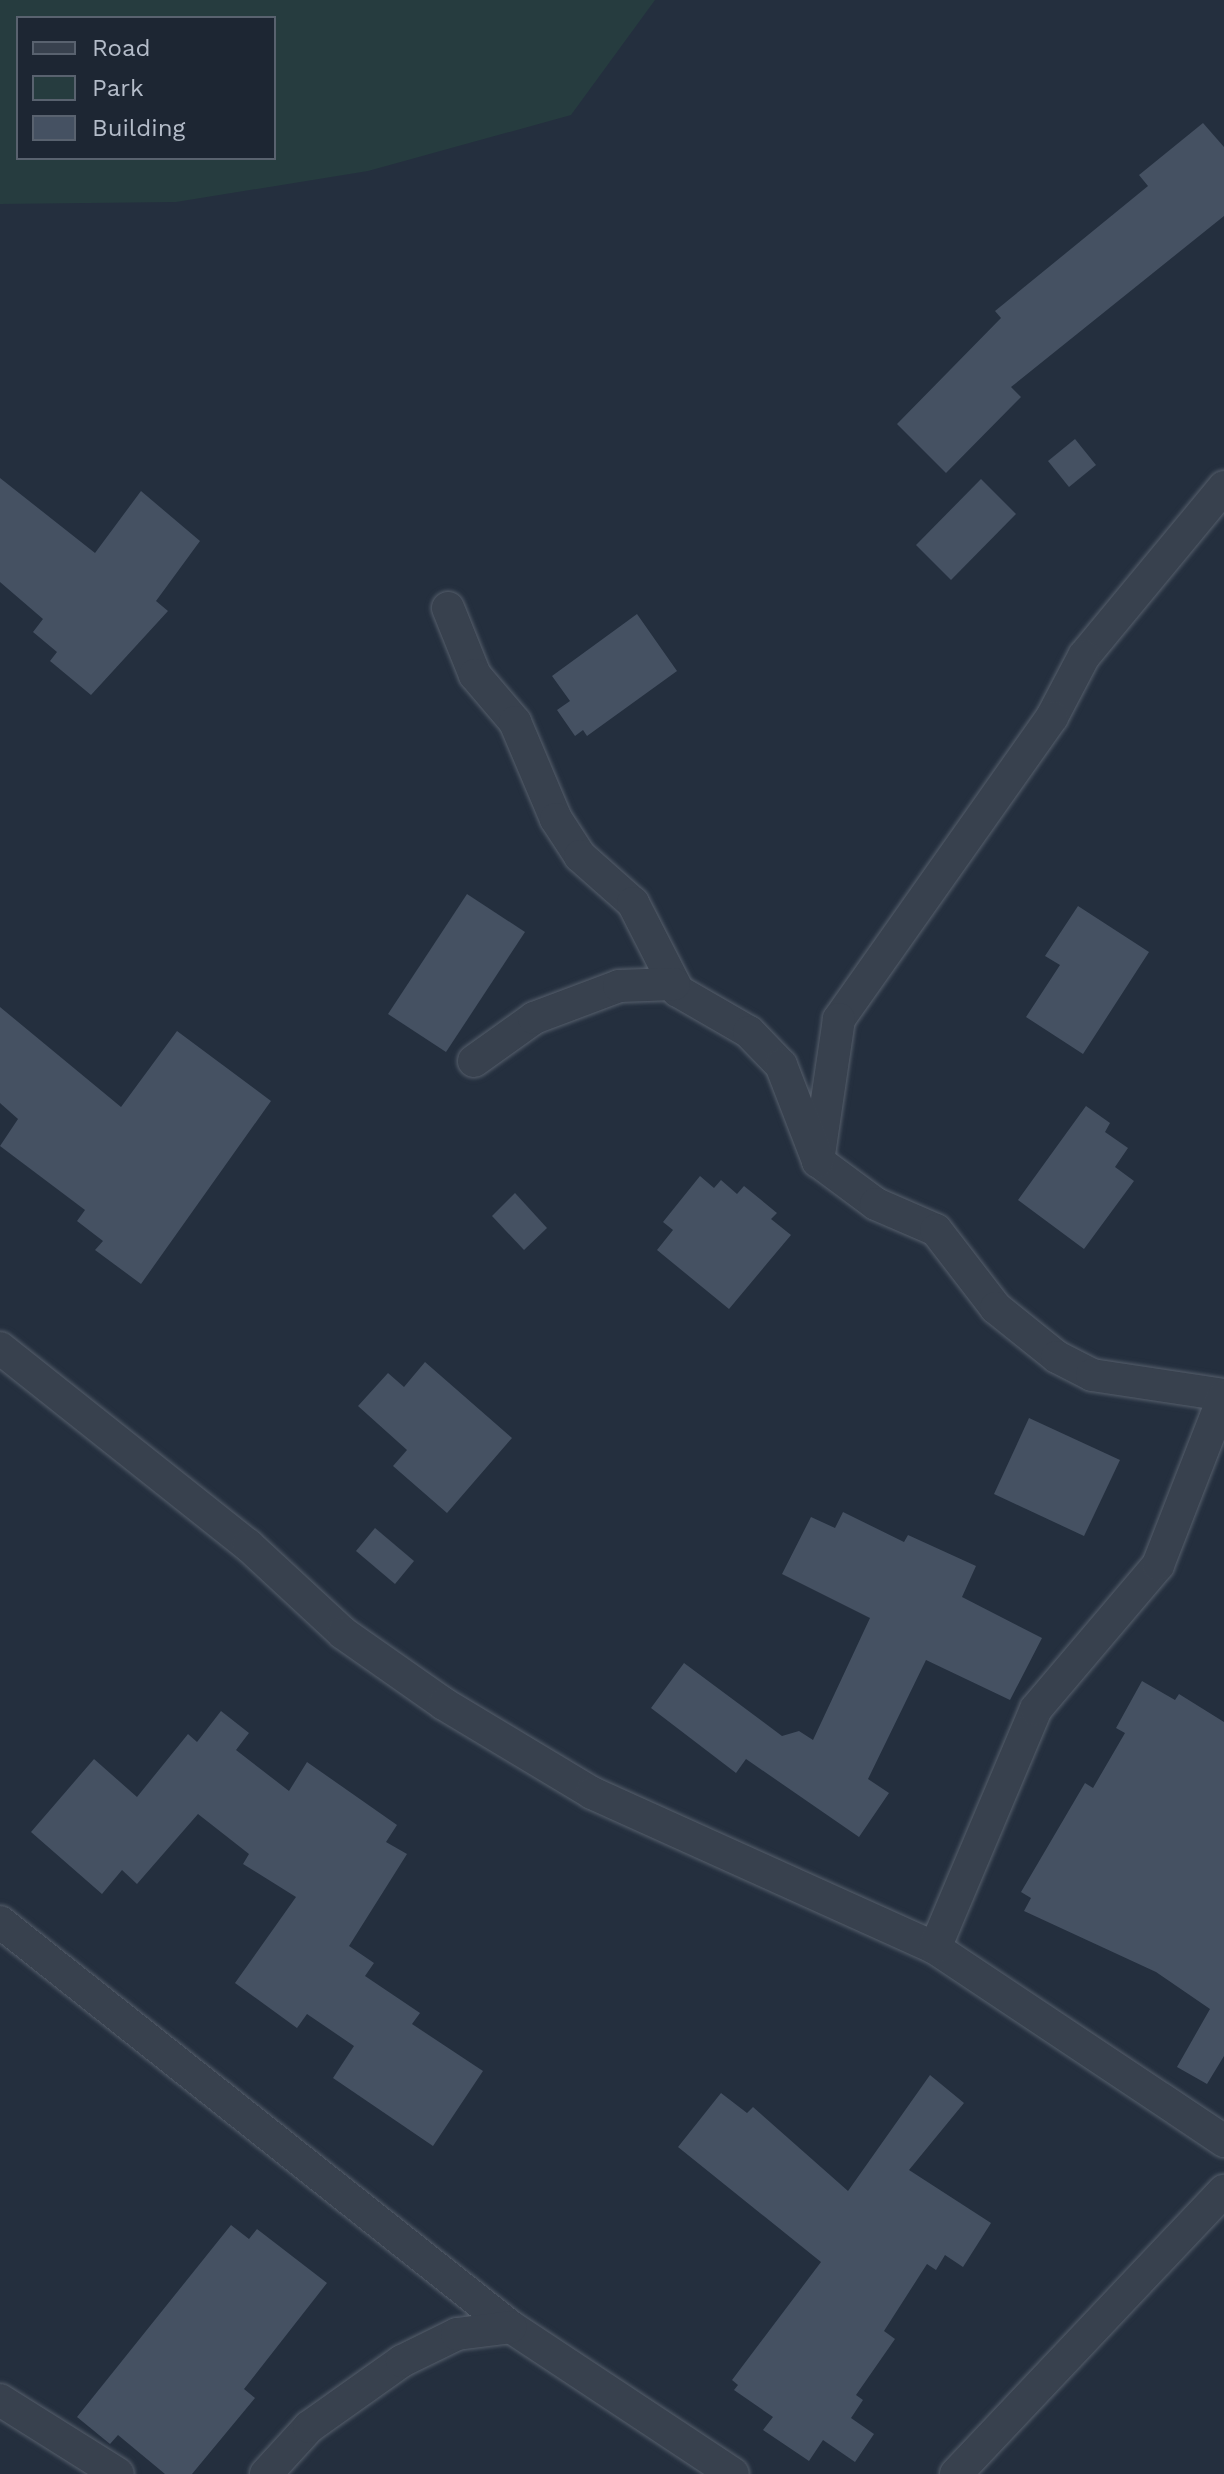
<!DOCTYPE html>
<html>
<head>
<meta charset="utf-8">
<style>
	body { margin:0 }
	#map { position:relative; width:1224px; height:2474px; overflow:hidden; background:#242f3e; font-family:"Work Sans",sans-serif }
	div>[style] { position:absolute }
	.green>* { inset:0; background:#263c3f }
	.building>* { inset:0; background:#455162 }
	.roads { filter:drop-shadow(0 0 2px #565f6c) drop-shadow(0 0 2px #565f6c) }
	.minor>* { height:32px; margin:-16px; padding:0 16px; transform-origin:16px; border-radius:16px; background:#38414e }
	span { translate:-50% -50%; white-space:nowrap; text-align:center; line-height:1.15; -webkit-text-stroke:6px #1d2633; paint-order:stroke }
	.legend { position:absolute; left:16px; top:16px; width:260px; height:144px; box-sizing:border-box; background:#1d2633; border:2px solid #59626f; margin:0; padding:10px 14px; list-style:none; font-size:24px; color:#b4bcc9 }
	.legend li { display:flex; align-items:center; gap:16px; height:40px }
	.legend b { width:40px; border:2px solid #59626f }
</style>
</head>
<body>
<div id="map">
	<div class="green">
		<div style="clip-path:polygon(evenodd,0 0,655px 0,571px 115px,368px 171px,176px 202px,0 204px,0 0,18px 18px,274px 18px,274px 158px,18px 158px,18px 18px)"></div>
	</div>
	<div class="building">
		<div style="clip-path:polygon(1203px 123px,1224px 147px,1224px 216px,1011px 387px,1021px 397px,946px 473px,897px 424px,1001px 318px,995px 311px,1148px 186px,1139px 175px)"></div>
		<div style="clip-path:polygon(1075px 439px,1096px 465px,1069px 487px,1048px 461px)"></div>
		<div style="clip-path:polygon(0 478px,95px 553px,141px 491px,200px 541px,156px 601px,168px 611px,91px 695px,50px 661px,57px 652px,33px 632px,43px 619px,0 582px)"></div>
		<div style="clip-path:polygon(981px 479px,1016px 514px,951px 580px,916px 545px)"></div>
		<div style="clip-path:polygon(637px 614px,677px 671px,587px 736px,583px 730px,575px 736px,557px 710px,570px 701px,552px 676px)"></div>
		<div style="clip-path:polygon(467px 894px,525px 932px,446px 1052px,388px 1014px)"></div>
		<div style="clip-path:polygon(1078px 906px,1149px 952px,1083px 1054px,1026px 1017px,1060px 965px,1045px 956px)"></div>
		<div style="clip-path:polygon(0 1007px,121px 1107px,177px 1031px,271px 1101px,141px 1284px,95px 1250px,103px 1241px,77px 1221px,85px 1210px,0 1146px,18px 1119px,0 1103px)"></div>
		<div style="clip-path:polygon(1086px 1106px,1110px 1123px,1105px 1132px,1128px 1148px,1115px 1167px,1134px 1181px,1084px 1249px,1018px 1200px)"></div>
		<div style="clip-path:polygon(700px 1176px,714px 1188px,721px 1180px,737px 1194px,744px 1186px,777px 1213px,771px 1219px,791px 1235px,729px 1309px,657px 1250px,673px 1230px,663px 1222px)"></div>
		<div style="clip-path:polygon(515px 1193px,547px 1228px,524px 1250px,492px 1216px)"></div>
		<div style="clip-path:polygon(425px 1362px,512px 1438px,447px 1513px,393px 1466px,407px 1450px,358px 1406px,388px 1373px,404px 1387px)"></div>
		<div style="clip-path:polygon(1029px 1418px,1120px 1460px,1084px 1536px,994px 1494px)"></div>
		<div style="clip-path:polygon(843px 1512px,904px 1542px,908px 1535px,976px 1566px,962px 1597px,1042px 1638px,1010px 1700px,926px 1660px,868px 1779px,889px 1793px,859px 1837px,746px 1759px,736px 1773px,651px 1708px,684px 1663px,782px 1736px,799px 1731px,813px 1740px,870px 1618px,782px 1574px,811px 1517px,835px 1528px)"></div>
		<div style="clip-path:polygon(375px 1528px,414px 1561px,395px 1584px,356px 1551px)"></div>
		<div style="clip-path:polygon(1142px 1681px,1175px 1700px,1179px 1694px,1224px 1722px,1224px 2056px,1207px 2084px,1177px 2067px,1210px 2009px,1156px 1972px,1024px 1911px,1031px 1898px,1021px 1892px,1085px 1783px,1093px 1788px,1125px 1733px,1116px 1728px)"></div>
		<div style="clip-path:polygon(221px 1711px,249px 1733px,236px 1750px,289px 1791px,307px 1762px,397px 1825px,386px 1842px,407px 1854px,349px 1946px,374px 1963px,365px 1976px,420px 2013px,412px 2024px,483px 2071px,433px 2146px,333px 2078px,354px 2046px,307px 2014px,297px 2028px,235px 1983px,296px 1897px,243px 1864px,249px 1854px,198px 1814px,137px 1884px,122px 1870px,102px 1894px,31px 1832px,94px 1759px,137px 1797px,188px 1734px,197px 1742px)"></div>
		<div style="clip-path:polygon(930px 2075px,964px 2103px,909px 2170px,991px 2223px,963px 2267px,945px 2255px,936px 2270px,927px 2264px,884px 2331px,895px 2339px,856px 2395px,863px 2400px,851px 2418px,874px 2434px,855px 2462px,823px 2440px,809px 2461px,763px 2430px,773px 2417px,734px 2390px,738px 2385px,732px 2380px,821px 2262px,678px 2147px,721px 2093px,747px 2113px,753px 2107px,848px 2191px)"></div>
		<div style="clip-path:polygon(231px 2225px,249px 2239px,257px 2229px,327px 2283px,244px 2389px,255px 2398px,192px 2474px,165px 2474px,118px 2435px,110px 2444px,77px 2417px)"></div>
	</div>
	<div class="roads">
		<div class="minor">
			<div style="left:1224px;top:487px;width:219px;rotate:129.6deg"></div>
			<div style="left:1084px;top:656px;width:69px;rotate:117.7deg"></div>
			<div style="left:1052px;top:717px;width:370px;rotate:125.2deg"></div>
			<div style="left:839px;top:1019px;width:144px;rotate:98.4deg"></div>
			<div style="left:818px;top:1161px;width:72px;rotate:36.6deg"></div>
			<div style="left:876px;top:1204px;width:65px;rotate:23.4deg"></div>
			<div style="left:936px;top:1230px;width:98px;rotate:52.4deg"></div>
			<div style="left:996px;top:1308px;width:78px;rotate:38.8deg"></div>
			<div style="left:1057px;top:1357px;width:39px;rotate:27deg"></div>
			<div style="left:1092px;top:1375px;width:134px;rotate:8.6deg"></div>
			<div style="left:448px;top:608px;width:72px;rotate:68.1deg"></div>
			<div style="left:475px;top:675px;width:62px;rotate:49.6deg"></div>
			<div style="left:515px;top:722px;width:105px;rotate:67.1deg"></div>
			<div style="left:556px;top:819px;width:44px;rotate:57deg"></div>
			<div style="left:580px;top:856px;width:71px;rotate:41.6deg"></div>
			<div style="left:633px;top:903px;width:99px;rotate:62.9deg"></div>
			<div style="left:678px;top:991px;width:82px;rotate:30deg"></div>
			<div style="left:749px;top:1032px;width:46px;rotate:45.9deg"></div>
			<div style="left:781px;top:1065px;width:103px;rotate:68.9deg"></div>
			<div style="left:474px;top:1061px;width:74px;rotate:-35.6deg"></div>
			<div style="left:534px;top:1018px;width:91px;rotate:-20.6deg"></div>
			<div style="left:619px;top:986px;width:55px;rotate:-2.1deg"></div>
			<div style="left:0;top:1348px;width:317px;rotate:38.5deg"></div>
			<div style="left:248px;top:1545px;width:129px;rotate:42.8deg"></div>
			<div style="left:343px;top:1633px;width:123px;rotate:35.1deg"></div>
			<div style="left:444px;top:1704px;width:173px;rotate:31deg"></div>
			<div style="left:592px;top:1793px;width:376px;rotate:24.3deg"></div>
			<div style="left:935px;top:1948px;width:348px;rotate:33.7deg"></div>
			<div style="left:0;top:1922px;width:652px;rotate:38.4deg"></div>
			<div style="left:511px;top:2327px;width:266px;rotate:33.5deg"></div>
			<div style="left:935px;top:1948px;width:259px;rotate:-67.1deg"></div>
			<div style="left:1036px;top:1709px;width:189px;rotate:-49.7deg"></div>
			<div style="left:1158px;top:1565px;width:181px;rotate:-68.7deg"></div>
			<div style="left:0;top:2400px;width:139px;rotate:32.1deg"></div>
			<div style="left:266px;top:2474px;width:64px;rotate:-47.5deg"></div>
			<div style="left:309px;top:2427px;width:114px;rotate:-35.4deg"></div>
			<div style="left:402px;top:2361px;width:61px;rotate:-26.1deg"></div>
			<div style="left:457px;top:2334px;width:54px;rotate:-7.4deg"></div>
			<div style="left:956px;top:2474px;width:390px;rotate:-46.6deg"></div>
		</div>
	</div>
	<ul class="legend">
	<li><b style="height:10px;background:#38414e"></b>Road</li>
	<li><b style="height:22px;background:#263c3f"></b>Park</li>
	<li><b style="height:22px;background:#455162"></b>Building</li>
	</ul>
</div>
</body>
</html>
